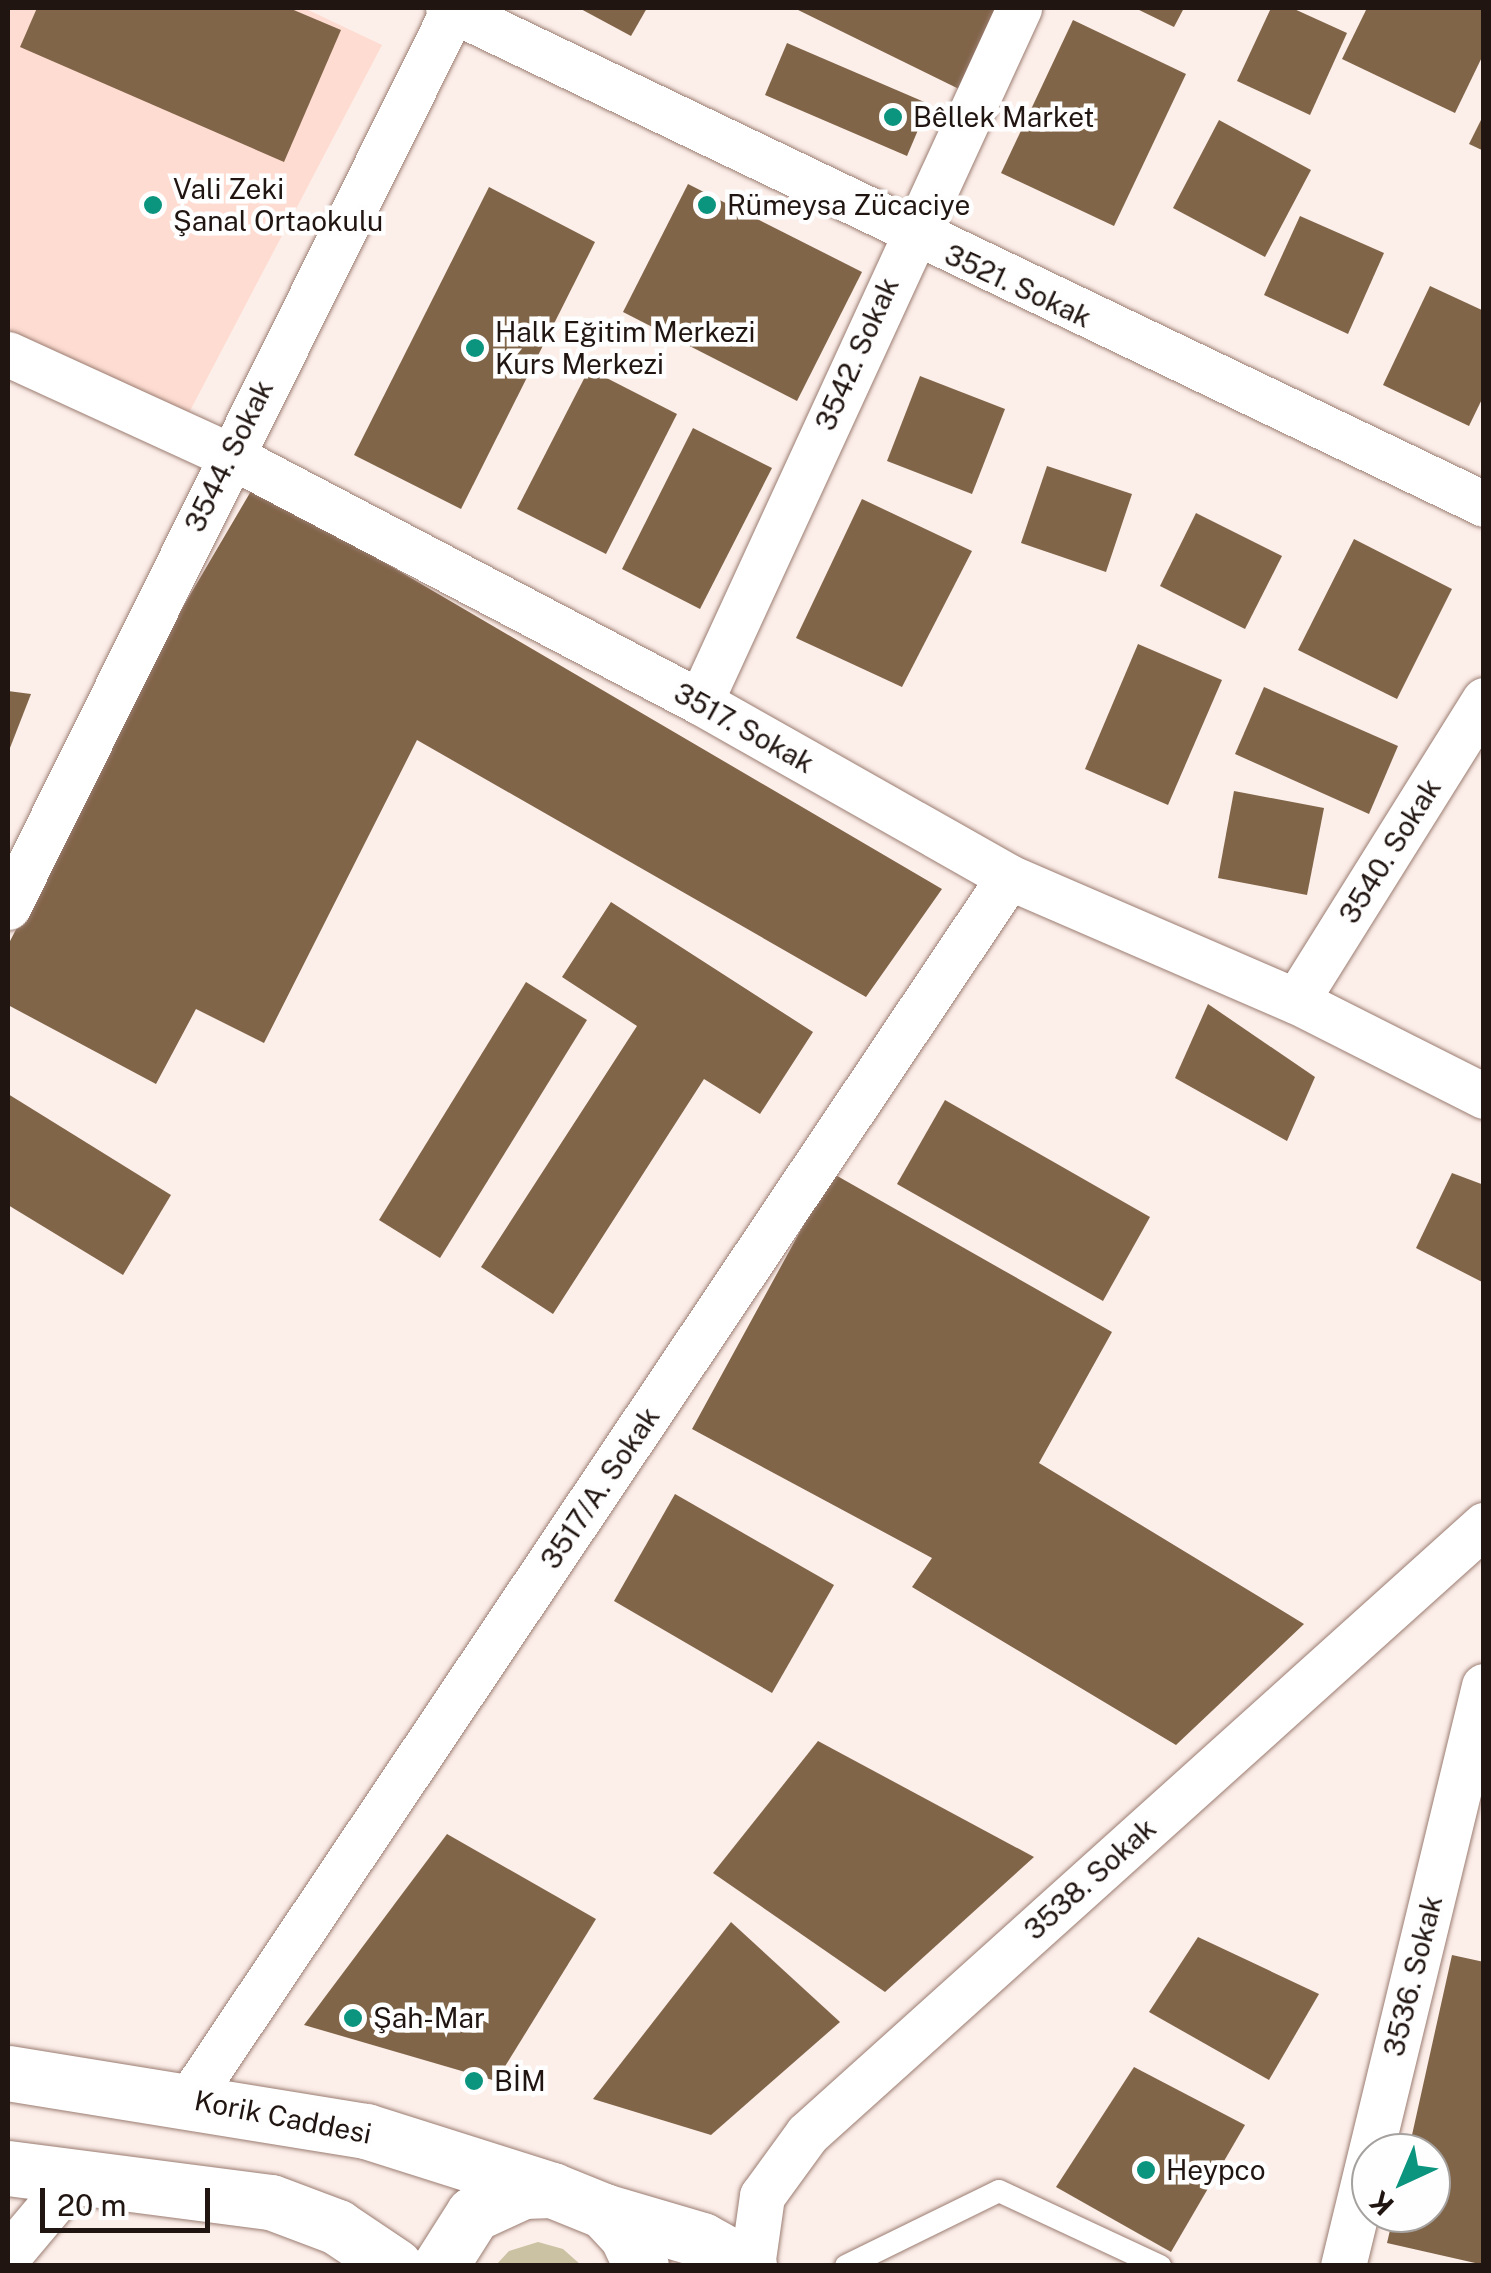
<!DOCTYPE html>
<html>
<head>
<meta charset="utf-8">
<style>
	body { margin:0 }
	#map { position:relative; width:1491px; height:2273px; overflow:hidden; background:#fceee9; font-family:"Public Sans",sans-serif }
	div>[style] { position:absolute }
	.built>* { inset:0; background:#fedcd1 }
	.green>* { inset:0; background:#cac2a3 }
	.building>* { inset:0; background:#816549 }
	.roads { filter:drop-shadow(0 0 2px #9b7d72) drop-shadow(0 0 2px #9b7d72) }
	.service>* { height:22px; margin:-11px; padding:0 11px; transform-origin:11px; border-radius:11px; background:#fff }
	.minor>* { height:45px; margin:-22.5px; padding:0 22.5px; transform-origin:22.5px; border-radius:22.5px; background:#fff }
	.secondary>* { height:55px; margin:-27.5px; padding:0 27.5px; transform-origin:27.5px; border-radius:27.5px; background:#fff }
	.dots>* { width:28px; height:28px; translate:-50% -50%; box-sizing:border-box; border:5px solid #fefefe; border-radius:50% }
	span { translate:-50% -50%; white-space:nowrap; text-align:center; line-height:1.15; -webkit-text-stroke:9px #fefefe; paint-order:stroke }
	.poi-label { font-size:28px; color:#201511 }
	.left { translate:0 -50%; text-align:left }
	.street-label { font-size:28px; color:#201511 }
	.frame { position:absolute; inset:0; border:10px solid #201511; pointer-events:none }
	.north { position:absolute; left:1351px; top:2133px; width:100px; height:100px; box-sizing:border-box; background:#fefefe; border:2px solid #a5a19f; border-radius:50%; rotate:224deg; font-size:28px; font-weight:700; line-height:40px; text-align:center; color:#201511 }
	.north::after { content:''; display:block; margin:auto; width:35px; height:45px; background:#0b947e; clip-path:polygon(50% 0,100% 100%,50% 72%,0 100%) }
	.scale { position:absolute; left:40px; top:2188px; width:170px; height:45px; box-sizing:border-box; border:5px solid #201511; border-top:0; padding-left:12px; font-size:30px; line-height:35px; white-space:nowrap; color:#201511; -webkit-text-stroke:8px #fefefe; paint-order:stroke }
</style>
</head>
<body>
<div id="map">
	<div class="built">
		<div style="clip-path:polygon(8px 8px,304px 8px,382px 45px,182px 426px,8px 345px)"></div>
	</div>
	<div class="green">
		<div style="clip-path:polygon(538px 2242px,563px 2249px,581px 2265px,496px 2265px,509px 2251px)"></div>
	</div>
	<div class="building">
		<div style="clip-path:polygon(37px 8px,289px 8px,341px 30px,284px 162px,20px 47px)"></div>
		<div style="clip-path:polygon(579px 8px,647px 8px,631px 36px)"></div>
		<div style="clip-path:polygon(794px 8px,1001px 8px,961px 90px)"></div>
		<div style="clip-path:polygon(1135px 8px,1184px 8px,1174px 27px)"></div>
		<div style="clip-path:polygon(1271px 8px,1292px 8px,1347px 33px,1310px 115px,1237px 81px)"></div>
		<div style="clip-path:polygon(1367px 8px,1484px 8px,1484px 53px,1455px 113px,1342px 59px)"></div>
		<div style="clip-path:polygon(1073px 20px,1186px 74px,1114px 226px,1001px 173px)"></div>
		<div style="clip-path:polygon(787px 43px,929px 104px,907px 156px,765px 95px)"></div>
		<div style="clip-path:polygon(1484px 114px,1484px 151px,1469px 144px)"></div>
		<div style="clip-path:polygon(1219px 120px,1311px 170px,1265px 257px,1173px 208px)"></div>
		<div style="clip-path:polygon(688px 184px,862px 272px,797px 401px,623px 312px)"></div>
		<div style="clip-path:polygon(489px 187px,595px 242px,461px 509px,354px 455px)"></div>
		<div style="clip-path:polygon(1300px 216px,1384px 253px,1348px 334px,1264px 295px)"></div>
		<div style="clip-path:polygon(1430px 286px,1484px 311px,1484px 395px,1469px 426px,1383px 385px)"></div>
		<div style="clip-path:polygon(589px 369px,677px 414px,606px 554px,517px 509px)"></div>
		<div style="clip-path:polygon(920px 376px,1005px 409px,972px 494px,887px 461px)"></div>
		<div style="clip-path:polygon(693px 428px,772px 468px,700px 609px,622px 569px)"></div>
		<div style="clip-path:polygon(1047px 466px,1132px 494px,1106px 572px,1021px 543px)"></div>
		<div style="clip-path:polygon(254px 486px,942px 889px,866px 997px,417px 740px,264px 1043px,196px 1009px,156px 1084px,8px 1005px,8px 945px,180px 612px)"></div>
		<div style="clip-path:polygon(862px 499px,972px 551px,902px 687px,796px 638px)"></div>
		<div style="clip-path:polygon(1196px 513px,1282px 556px,1245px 629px,1160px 586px)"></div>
		<div style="clip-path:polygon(1354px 539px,1452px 589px,1397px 699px,1298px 650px)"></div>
		<div style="clip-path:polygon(1138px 644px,1222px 680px,1168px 805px,1085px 769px)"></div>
		<div style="clip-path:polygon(1264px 687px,1398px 746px,1369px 814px,1235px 754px)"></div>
		<div style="clip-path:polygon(8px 691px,31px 694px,8px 753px)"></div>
		<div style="clip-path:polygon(1234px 791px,1324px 808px,1307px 895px,1218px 878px)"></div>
		<div style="clip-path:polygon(611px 902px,813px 1032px,760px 1114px,704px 1079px,553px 1314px,481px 1267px,637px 1026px,562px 977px)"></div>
		<div style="clip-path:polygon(526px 982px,587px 1020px,440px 1258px,379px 1220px)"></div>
		<div style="clip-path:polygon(1208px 1004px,1315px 1077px,1287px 1141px,1175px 1078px)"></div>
		<div style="clip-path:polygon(8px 1094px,171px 1195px,123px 1275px,8px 1205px)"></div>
		<div style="clip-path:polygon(945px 1100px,1150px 1217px,1103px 1301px,897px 1184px)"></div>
		<div style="clip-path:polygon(832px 1173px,1112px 1332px,1039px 1463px,1304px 1624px,1176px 1745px,912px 1587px,932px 1558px,692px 1429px)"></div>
		<div style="clip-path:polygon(1452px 1173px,1484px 1185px,1484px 1283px,1416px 1248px)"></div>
		<div style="clip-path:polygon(675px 1494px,834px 1585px,772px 1693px,614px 1601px)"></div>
		<div style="clip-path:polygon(818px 1741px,1034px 1857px,885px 1992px,713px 1873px)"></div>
		<div style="clip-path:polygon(447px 1834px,596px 1919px,496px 2081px,304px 2025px)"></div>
		<div style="clip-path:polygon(731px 1922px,840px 2022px,711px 2135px,593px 2099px)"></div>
		<div style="clip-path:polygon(1198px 1937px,1319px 1994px,1269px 2080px,1149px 2012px)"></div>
		<div style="clip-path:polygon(1452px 1955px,1484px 1962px,1484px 2265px,1387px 2243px,1394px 2213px,1431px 2213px,1431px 2153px,1408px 2153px)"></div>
		<div style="clip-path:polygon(1134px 2067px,1245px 2125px,1171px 2252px,1056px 2187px)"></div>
	</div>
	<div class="roads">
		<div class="service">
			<div style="left:846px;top:2266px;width:170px;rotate:-26.1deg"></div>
			<div style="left:999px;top:2191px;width:178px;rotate:25deg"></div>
		</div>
		<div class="minor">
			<div style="left:448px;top:8px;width:1149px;rotate:25.58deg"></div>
			<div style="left:8px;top:354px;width:243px;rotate:24.6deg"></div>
			<div style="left:229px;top:455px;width:532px;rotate:27.67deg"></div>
			<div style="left:700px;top:702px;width:355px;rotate:29.5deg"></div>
			<div style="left:1009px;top:877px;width:313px;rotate:23.4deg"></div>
			<div style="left:1296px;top:1001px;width:211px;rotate:26.8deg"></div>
			<div style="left:700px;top:702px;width:764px;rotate:-65.31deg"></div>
			<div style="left:8px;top:907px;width:1004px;rotate:-63.61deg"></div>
			<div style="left:1296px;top:1001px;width:355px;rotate:-58deg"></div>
			<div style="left:190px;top:2098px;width:1470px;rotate:-56.15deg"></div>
			<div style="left:8px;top:2256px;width:99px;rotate:-49.9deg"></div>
			<div style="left:752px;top:2266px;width:71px;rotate:-81.9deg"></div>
			<div style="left:762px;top:2196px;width:77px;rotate:-54deg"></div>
			<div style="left:807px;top:2134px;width:911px;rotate:-41.97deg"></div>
			<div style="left:1343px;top:2266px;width:597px;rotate:-76.34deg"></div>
		</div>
		<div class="secondary">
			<div style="left:8px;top:2073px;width:363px;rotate:9.2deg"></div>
			<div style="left:366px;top:2131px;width:195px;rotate:17.6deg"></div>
			<div style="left:8px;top:2168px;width:265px;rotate:7.4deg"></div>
			<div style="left:271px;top:2202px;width:71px;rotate:20.7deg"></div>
			<div style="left:337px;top:2227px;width:70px;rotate:33.9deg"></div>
			<div style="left:604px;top:2211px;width:102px;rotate:16.5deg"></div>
			<div style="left:702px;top:2240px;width:54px;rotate:29deg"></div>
			<div style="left:440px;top:2266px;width:62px;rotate:-57.6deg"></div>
			<div style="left:473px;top:2214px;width:55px;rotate:-24.7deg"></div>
			<div style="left:523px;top:2191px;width:29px;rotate:-2deg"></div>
			<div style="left:552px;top:2190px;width:56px;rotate:22deg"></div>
			<div style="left:604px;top:2211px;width:34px;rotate:47deg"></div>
			<div style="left:627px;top:2236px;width:33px;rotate:65deg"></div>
		</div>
	</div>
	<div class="dots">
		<div style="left:893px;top:117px;background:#0b947e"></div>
		<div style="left:153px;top:205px;background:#0b947e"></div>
		<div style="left:707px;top:205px;background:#0b947e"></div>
		<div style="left:475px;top:348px;background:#0b947e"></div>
		<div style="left:353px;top:2018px;background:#0b947e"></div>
		<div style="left:474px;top:2081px;background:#0b947e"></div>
		<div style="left:1146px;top:2170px;background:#0b947e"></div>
	</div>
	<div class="poi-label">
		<span class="left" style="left:913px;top:117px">Bêllek Market</span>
		<span class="left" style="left:173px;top:205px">Vali Zeki<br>Şanal Ortaokulu</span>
		<span class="left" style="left:727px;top:205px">Rümeysa Zücaciye</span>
		<span class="left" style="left:495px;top:348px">Halk Eğitim Merkezi<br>Kurs Merkezi</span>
		<span class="left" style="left:373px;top:2018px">Şah-Mar</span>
		<span class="left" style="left:494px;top:2081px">BİM</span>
		<span class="left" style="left:1166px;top:2170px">Heypco</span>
	</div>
	<div class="street-label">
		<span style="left:1018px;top:286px;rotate:25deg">3521. Sokak</span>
		<span style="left:857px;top:354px;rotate:-66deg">3542. Sokak</span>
		<span style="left:229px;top:456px;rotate:-64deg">3544. Sokak</span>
		<span style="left:744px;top:728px;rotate:29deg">3517. Sokak</span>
		<span style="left:1390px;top:851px;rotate:-58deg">3540. Sokak</span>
		<span style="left:600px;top:1488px;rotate:-56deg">3517/A. Sokak</span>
		<span style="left:1090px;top:1879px;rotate:-42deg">3538. Sokak</span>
		<span style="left:1413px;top:1976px;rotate:-76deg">3536. Sokak</span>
		<span style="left:283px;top:2117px;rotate:11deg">Korik Caddesi</span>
	</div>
	<div class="frame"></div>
	<div class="north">K</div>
	<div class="scale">20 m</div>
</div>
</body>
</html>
